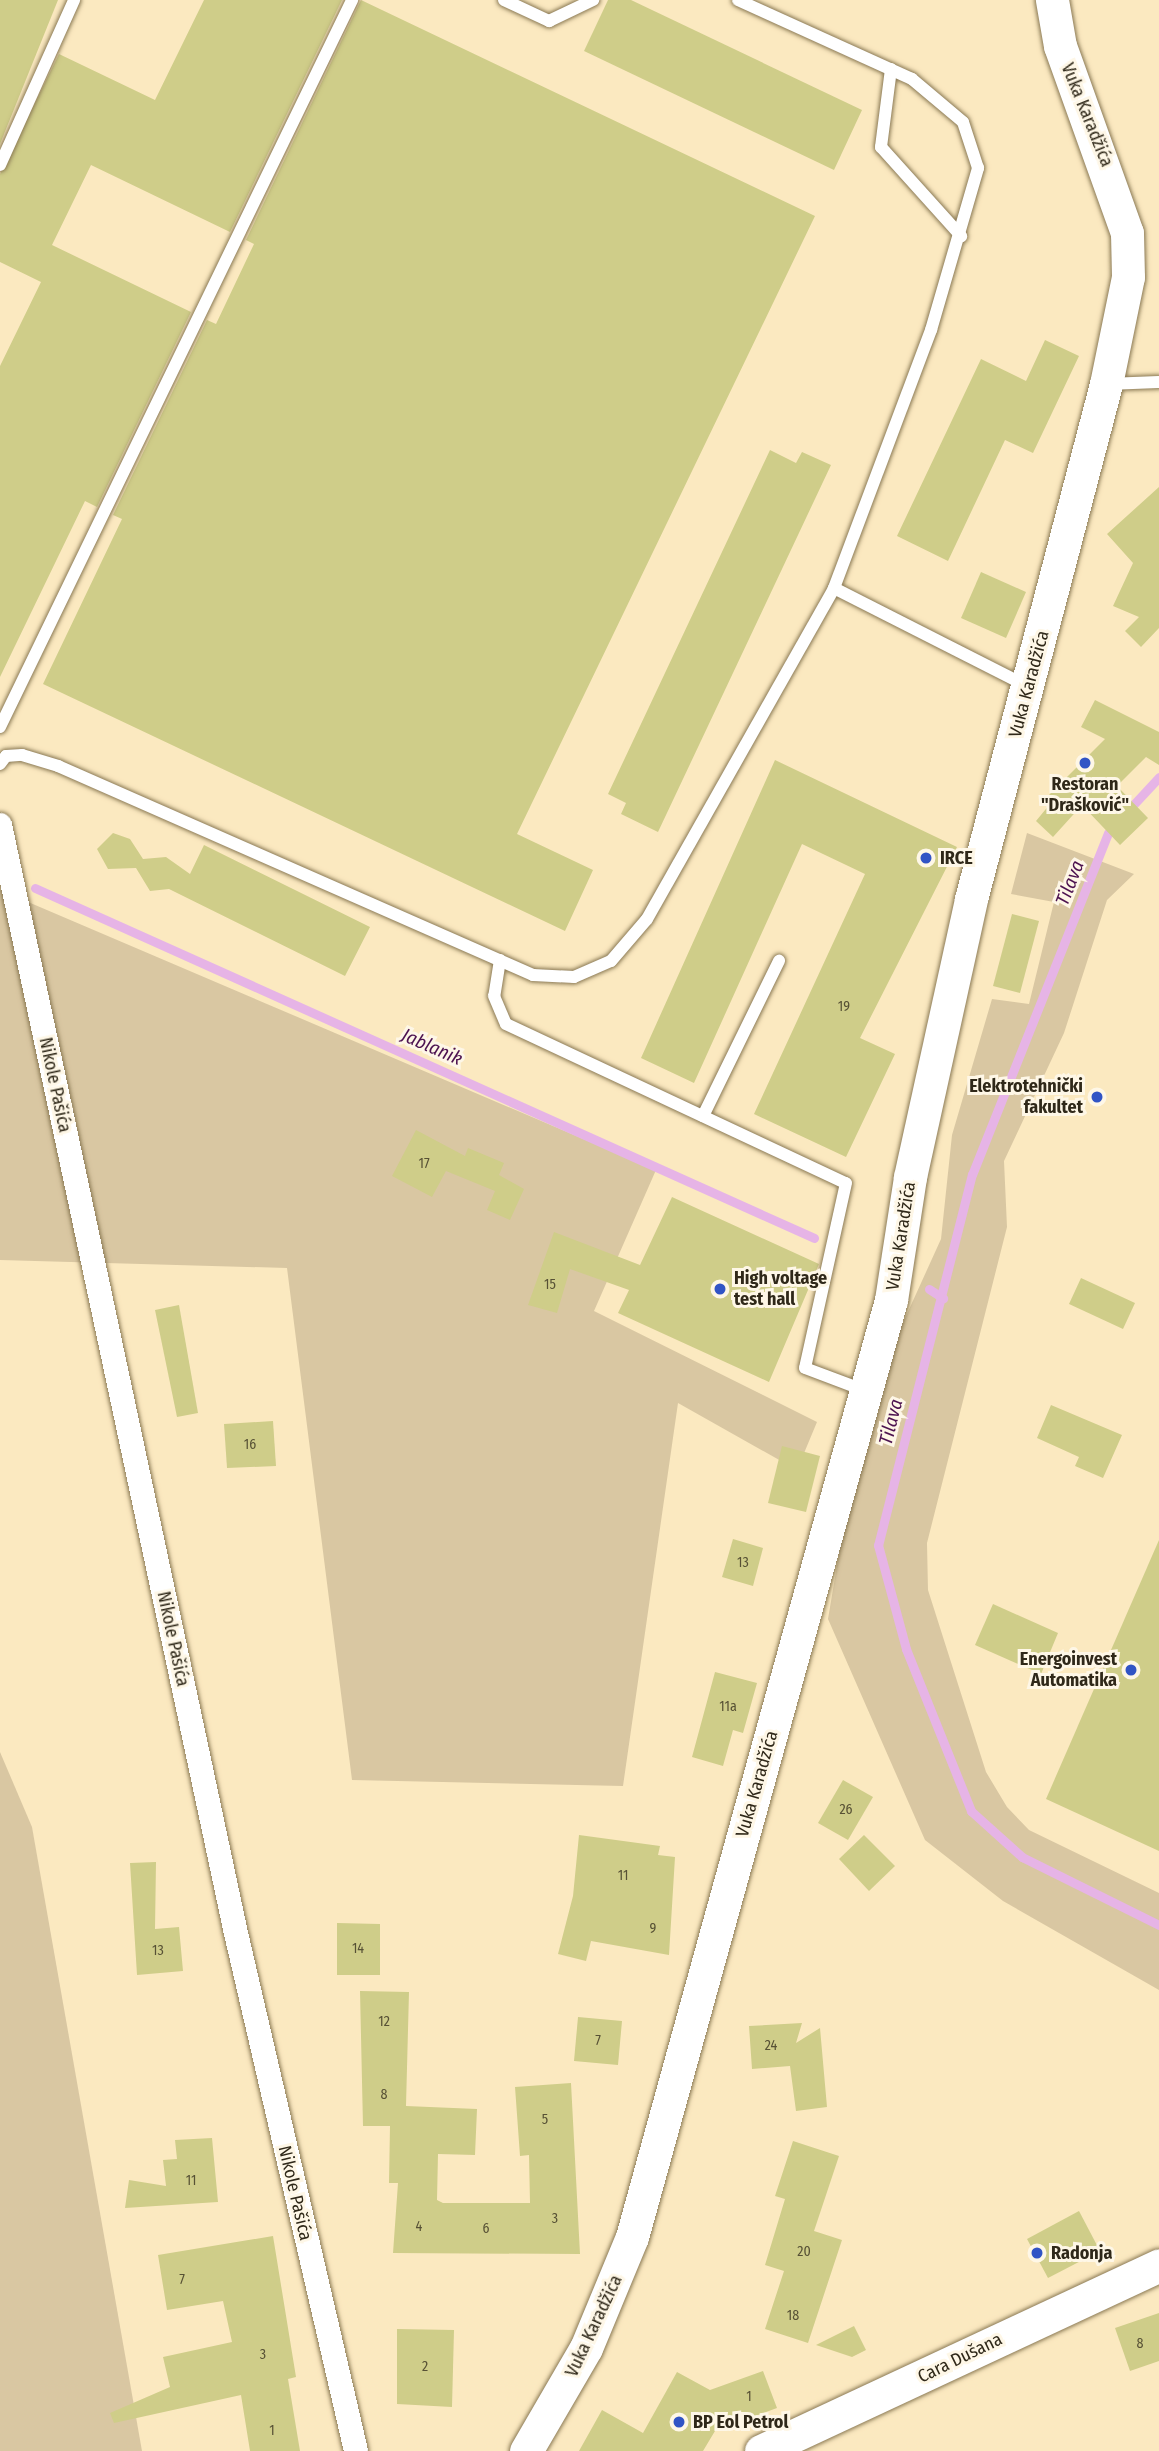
<!DOCTYPE html>
<html>
<head>
<meta charset="utf-8">
<style>
	body { margin:0 }
	#map { position:relative; width:1159px; height:2451px; overflow:hidden; background:#fbe9c0; font-family:"Fira Sans Condensed",sans-serif }
	div>[style] { position:absolute }
	.green>* { inset:0; background:#d9c7a2 }
	.stream>* { height:9px; margin:-4.5px; padding:0 4.5px; transform-origin:4.5px; border-radius:4.5px; background:#e6b4e6 }
	.building>* { inset:0; background:#cfcd89 }
	.roads { filter:drop-shadow(0 0 2px #8a7954) drop-shadow(0 0 2px #8a7954) }
	.lane>* { height:12px; margin:-6px; padding:0 6px; transform-origin:6px; border-radius:6px; background:#fff }
	.street>* { height:24px; margin:-12px; padding:0 12px; transform-origin:12px; border-radius:12px; background:#fff }
	.secondary>* { height:33px; margin:-16.5px; padding:0 16.5px; transform-origin:16.5px; border-radius:16.5px; background:#fff }
	.dots>* { width:19px; height:19px; translate:-50% -50%; box-sizing:border-box; border:4px solid #fef7e7; border-radius:50% }
	span { translate:-50% -50%; white-space:nowrap; text-align:center; line-height:1.15; -webkit-text-stroke:6px #fef7e7; paint-order:stroke }
	.number-label { font-size:14px; color:#575135 }
	.number-label span { -webkit-text-stroke-width:0 }
	.street-label { font-size:18px; color:#2f2819 }
	.poi-label { font-size:18px; color:#2f2819; font-weight:700 }
	.left { translate:0 -50%; text-align:left }
	.right { translate:-100% -50%; text-align:right }
	.water-label { font-size:19px; color:#4d1350; font-style:italic }
</style>
</head>
<body>
<div id="map">
	<div class="green">
		<div style="clip-path:polygon(1027px 833px,1134px 874px,1107px 900px,1064px 1033px,1004px 1161px,1007px 1227px,927px 1543px,928px 1590px,986px 1772px,1007px 1807px,1029px 1830px,1159px 1893px,1159px 1990px,1003px 1901px,925px 1840px,828px 1619px,848px 1500px,882px 1369px,941px 1239px,952px 1135px,992px 999px,1029px 1004px,1054px 902px,1011px 894px)"></div>
		<div style="clip-path:polygon(0 890px,656px 1170px,594px 1311px,817px 1422px,797px 1470px,678px 1403px,623px 1786px,352px 1780px,287px 1268px,0 1260px)"></div>
		<div style="clip-path:polygon(0 1752px,32px 1827px,142px 2451px,0 2451px)"></div>
	</div>
	<div class="stream">
		<div style="left:1134px;top:804px;width:37px;rotate:-47deg"></div>
		<div style="left:1108px;top:833px;width:367px;rotate:111.7deg"></div>
		<div style="left:972px;top:1174px;width:383px;rotate:104.2deg"></div>
		<div style="left:878px;top:1545px;width:108px;rotate:74.9deg"></div>
		<div style="left:906px;top:1649px;width:175px;rotate:68.1deg"></div>
		<div style="left:971px;top:1811px;width:69px;rotate:42deg"></div>
		<div style="left:1022px;top:1857px;width:153px;rotate:26.4deg"></div>
		<div style="left:35px;top:888px;width:854px;rotate:24.19deg"></div>
		<div style="left:929px;top:1289px;width:17px;rotate:33deg"></div>
	</div>
	<div class="building">
		<div style="clip-path:polygon(0 0,58px 0,0 144px)"></div>
		<div style="clip-path:polygon(204px 0,342px 0,230px 232px,91px 165px,52px 245px,191px 312px,97px 507px,85px 501px,0 677px,0 366px,41px 282px,0 262px,0 174px,59px 54px,155px 100px)"></div>
		<div style="clip-path:polygon(361px 0,815px 216px,517px 834px,593px 870px,565px 931px,43px 684px,122px 519px,113px 515px,207px 320px,216px 324px,254px 244px,246px 240px)"></div>
		<div style="clip-path:polygon(608px 0,631px 0,862px 110px,834px 170px,584px 51px)"></div>
		<div style="clip-path:polygon(1045px 340px,1079px 356px,1033px 453px,1005px 440px,948px 561px,897px 536px,981px 359px,1026px 381px)"></div>
		<div style="clip-path:polygon(770px 450px,796px 463px,802px 452px,831px 465px,658px 832px,621px 814px,626px 803px,608px 794px)"></div>
		<div style="clip-path:polygon(1159px 487px,1159px 628px,1141px 647px,1125px 631px,1139px 617px,1113px 606px,1133px 563px,1107px 534px)"></div>
		<div style="clip-path:polygon(981px 572px,1026px 592px,1006px 638px,961px 618px)"></div>
		<div style="clip-path:polygon(1095px 700px,1159px 732px,1159px 765px,1146px 757px,1117px 786px,1148px 818px,1120px 845px,1082px 805px,1053px 837px,1036px 821px,1050px 804px,1045px 799px,1105px 739px,1081px 727px)"></div>
		<div style="clip-path:polygon(775px 760px,957px 847px,860px 1038px,895px 1054px,846px 1157px,754px 1114px,865px 874px,802px 844px,694px 1083px,641px 1058px)"></div>
		<div style="clip-path:polygon(113px 833px,130px 839px,143px 859px,166px 857px,190px 874px,204px 845px,370px 927px,345px 976px,169px 889px,150px 891px,136px 868px,108px 869px,97px 849px)"></div>
		<div style="clip-path:polygon(1012px 914px,1039px 921px,1020px 993px,993px 986px)"></div>
		<div style="clip-path:polygon(416px 1130px,465px 1156px,468px 1148px,504px 1163px,499px 1175px,524px 1189px,510px 1220px,487px 1210px,495px 1191px,446px 1171px,432px 1197px,392px 1176px)"></div>
		<div style="clip-path:polygon(672px 1197px,819px 1264px,769px 1382px,618px 1313px,629px 1290px,570px 1269px,557px 1313px,528px 1305px,554px 1232px,640px 1265px)"></div>
		<div style="clip-path:polygon(1081px 1278px,1135px 1303px,1123px 1329px,1069px 1304px)"></div>
		<div style="clip-path:polygon(179px 1305px,198px 1413px,177px 1417px,155px 1310px)"></div>
		<div style="clip-path:polygon(1051px 1405px,1122px 1435px,1103px 1478px,1075px 1466px,1079px 1457px,1037px 1438px)"></div>
		<div style="clip-path:polygon(273px 1421px,276px 1466px,227px 1468px,224px 1424px)"></div>
		<div style="clip-path:polygon(782px 1446px,820px 1456px,806px 1512px,768px 1503px)"></div>
		<div style="clip-path:polygon(733px 1539px,763px 1548px,753px 1586px,722px 1577px)"></div>
		<div style="clip-path:polygon(1159px 1540px,1159px 1851px,1046px 1799px)"></div>
		<div style="clip-path:polygon(993px 1604px,1058px 1633px,1041px 1674px,975px 1645px)"></div>
		<div style="clip-path:polygon(715px 1672px,757px 1683px,743px 1733px,733px 1730px,723px 1766px,692px 1757px)"></div>
		<div style="clip-path:polygon(843px 1780px,873px 1797px,848px 1840px,818px 1823px)"></div>
		<div style="clip-path:polygon(579px 1835px,660px 1846px,658px 1855px,675px 1857px,669px 1955px,591px 1941px,586px 1961px,558px 1954px,573px 1896px)"></div>
		<div style="clip-path:polygon(864px 1835px,895px 1866px,869px 1891px,839px 1859px)"></div>
		<div style="clip-path:polygon(156px 1862px,155px 1929px,179px 1927px,183px 1971px,137px 1975px,130px 1863px)"></div>
		<div style="clip-path:polygon(337px 1923px,380px 1924px,380px 1975px,337px 1975px)"></div>
		<div style="clip-path:polygon(360px 1991px,409px 1992px,406px 2106px,477px 2109px,475px 2155px,438px 2154px,437px 2200px,443px 2203px,530px 2203px,529px 2155px,520px 2156px,515px 2087px,571px 2083px,580px 2254px,393px 2253px,398px 2183px,389px 2183px,390px 2126px,363px 2126px)"></div>
		<div style="clip-path:polygon(578px 2017px,622px 2021px,618px 2065px,574px 2061px)"></div>
		<div style="clip-path:polygon(802px 2023px,796px 2043px,820px 2028px,827px 2107px,796px 2111px,790px 2066px,752px 2069px,749px 2026px)"></div>
		<div style="clip-path:polygon(212px 2138px,218px 2202px,125px 2208px,129px 2180px,166px 2186px,163px 2160px,177px 2159px,175px 2140px)"></div>
		<div style="clip-path:polygon(793px 2141px,839px 2156px,814px 2231px,842px 2240px,808px 2343px,765px 2329px,784px 2271px,765px 2265px,785px 2199px,775px 2196px)"></div>
		<div style="clip-path:polygon(1079px 2211px,1100px 2251px,1048px 2278px,1027px 2239px)"></div>
		<div style="clip-path:polygon(273px 2236px,296px 2377px,288px 2379px,300px 2451px,250px 2451px,241px 2395px,114px 2423px,110px 2413px,170px 2387px,163px 2357px,232px 2342px,223px 2301px,167px 2310px,158px 2255px)"></div>
		<div style="clip-path:polygon(1159px 2313px,1159px 2361px,1130px 2371px,1115px 2328px)"></div>
		<div style="clip-path:polygon(854px 2326px,866px 2350px,852px 2357px,816px 2345px)"></div>
		<div style="clip-path:polygon(397px 2329px,454px 2330px,452px 2407px,397px 2404px)"></div>
		<div style="clip-path:polygon(763px 2371px,777px 2408px,715px 2431px,703px 2451px,579px 2451px,602px 2410px,643px 2433px,677px 2372px,710px 2390px)"></div>
	</div>
	<div class="roads">
		<div class="lane">
			<div style="left:504px;top:0;width:50px;rotate:25deg"></div>
			<div style="left:549px;top:21px;width:49px;rotate:-25.5deg"></div>
			<div style="left:891px;top:69px;width:79px;rotate:97.3deg"></div>
			<div style="left:881px;top:147px;width:120px;rotate:48deg"></div>
			<div style="left:0;top:165px;width:181px;rotate:-65.8deg"></div>
			<div style="left:1107px;top:384px;width:52px;rotate:-2.2deg"></div>
			<div style="left:834px;top:588px;width:214px;rotate:26.9deg"></div>
			<div style="left:0;top:727px;width:808px;rotate:-64.16deg"></div>
			<div style="left:0;top:764px;width:10px;rotate:-53deg"></div>
			<div style="left:6px;top:756px;width:16px;rotate:-4deg"></div>
			<div style="left:22px;top:755px;width:38px;rotate:17deg"></div>
			<div style="left:58px;top:766px;width:519px;rotate:23.75deg"></div>
			<div style="left:533px;top:975px;width:41px;rotate:2.8deg"></div>
			<div style="left:574px;top:977px;width:40px;rotate:-23.4deg"></div>
			<div style="left:611px;top:961px;width:55px;rotate:-49.4deg"></div>
			<div style="left:647px;top:919px;width:380px;rotate:-60.5deg"></div>
			<div style="left:834px;top:588px;width:276px;rotate:-69.4deg"></div>
			<div style="left:931px;top:330px;width:169px;rotate:-73.8deg"></div>
			<div style="left:978px;top:168px;width:48px;rotate:-108.1deg"></div>
			<div style="left:963px;top:122px;width:67px;rotate:-139.9deg"></div>
			<div style="left:912px;top:79px;width:191px;rotate:-155.6deg"></div>
			<div style="left:500px;top:960px;width:36px;rotate:99deg"></div>
			<div style="left:494px;top:996px;width:30px;rotate:67deg"></div>
			<div style="left:506px;top:1024px;width:375px;rotate:25.1deg"></div>
			<div style="left:846px;top:1183px;width:189px;rotate:102.5deg"></div>
			<div style="left:805px;top:1368px;width:60px;rotate:20.6deg"></div>
			<div style="left:703px;top:1116px;width:173px;rotate:-63.9deg"></div>
		</div>
		<div class="street">
			<div style="left:0;top:825px;width:1129px;rotate:77.98deg"></div>
			<div style="left:235px;top:1929px;width:536px;rotate:76.95deg"></div>
		</div>
		<div class="secondary">
			<div style="left:526px;top:2451px;width:119px;rotate:-59.8deg"></div>
			<div style="left:586px;top:2348px;width:120px;rotate:-67.5deg"></div>
			<div style="left:632px;top:2237px;width:972px;rotate:-74.55deg"></div>
			<div style="left:891px;top:1300px;width:124px;rotate:-81.2deg"></div>
			<div style="left:910px;top:1177px;width:285px;rotate:-77.6deg"></div>
			<div style="left:971px;top:899px;width:532px;rotate:-75.31deg"></div>
			<div style="left:1106px;top:384px;width:109px;rotate:-78.4deg"></div>
			<div style="left:1128px;top:277px;width:44px;rotate:-91.3deg"></div>
			<div style="left:1127px;top:233px;width:199px;rotate:-109.7deg"></div>
			<div style="left:1060px;top:46px;width:47px;rotate:-99.9deg"></div>
			<div style="left:761px;top:2451px;width:439px;rotate:-25deg"></div>
		</div>
	</div>
	<div class="dots">
		<div style="left:1085px;top:763px;background:#3154c5"></div>
		<div style="left:926px;top:858px;background:#3154c5"></div>
		<div style="left:1097px;top:1097px;background:#3154c5"></div>
		<div style="left:720px;top:1289px;background:#3154c5"></div>
		<div style="left:1131px;top:1670px;background:#3154c5"></div>
		<div style="left:1037px;top:2253px;background:#3154c5"></div>
		<div style="left:679px;top:2422px;background:#3154c5"></div>
	</div>
	<div class="number-label">
		<span style="left:844px;top:1007px">19</span>
		<span style="left:424px;top:1164px">17</span>
		<span style="left:550px;top:1285px">15</span>
		<span style="left:250px;top:1445px">16</span>
		<span style="left:743px;top:1563px">13</span>
		<span style="left:728px;top:1707px">11a</span>
		<span style="left:846px;top:1810px">26</span>
		<span style="left:623px;top:1876px">11</span>
		<span style="left:653px;top:1929px">9</span>
		<span style="left:358px;top:1949px">14</span>
		<span style="left:158px;top:1951px">13</span>
		<span style="left:384px;top:2022px">12</span>
		<span style="left:598px;top:2041px">7</span>
		<span style="left:771px;top:2046px">24</span>
		<span style="left:384px;top:2095px">8</span>
		<span style="left:545px;top:2120px">5</span>
		<span style="left:191px;top:2181px">11</span>
		<span style="left:555px;top:2219px">3</span>
		<span style="left:419px;top:2227px">4</span>
		<span style="left:486px;top:2229px">6</span>
		<span style="left:804px;top:2252px">20</span>
		<span style="left:182px;top:2280px">7</span>
		<span style="left:793px;top:2316px">18</span>
		<span style="left:1140px;top:2344px">8</span>
		<span style="left:263px;top:2355px">3</span>
		<span style="left:425px;top:2367px">2</span>
		<span style="left:749px;top:2397px">1</span>
		<span style="left:272px;top:2431px">1</span>
	</div>
	<div class="street-label">
		<span style="left:1087px;top:115px;rotate:68deg">Vuka Karadžića</span>
		<span style="left:1029px;top:684px;rotate:-75deg">Vuka Karadžića</span>
		<span style="left:55px;top:1085px;rotate:78deg">Nikole Pašića</span>
		<span style="left:901px;top:1236px;rotate:-81deg">Vuka Karadžića</span>
		<span style="left:173px;top:1639px;rotate:78deg">Nikole Pašića</span>
		<span style="left:757px;top:1784px;rotate:-74deg">Vuka Karadžića</span>
		<span style="left:295px;top:2193px;rotate:77deg">Nikole Pašića</span>
		<span style="left:594px;top:2326px;rotate:-65deg">Vuka Karadžića</span>
		<span style="left:960px;top:2358px;rotate:-26deg">Cara Dušana</span>
	</div>
	<div class="poi-label">
		<span style="left:1085px;top:795px">Restoran<br>"Drašković"</span>
		<span class="left" style="left:940px;top:858px">IRCE</span>
		<span class="right" style="left:1083px;top:1097px">Elektrotehnički<br>fakultet</span>
		<span class="left" style="left:734px;top:1289px">High voltage<br>test hall</span>
		<span class="right" style="left:1117px;top:1670px">Energoinvest<br>Automatika</span>
		<span class="left" style="left:1051px;top:2253px">Radonja</span>
		<span class="left" style="left:693px;top:2422px">BP Eol Petrol</span>
	</div>
	<div class="water-label">
		<span style="left:1070px;top:883px;rotate:-69deg">Tilava</span>
		<span style="left:432px;top:1047px;rotate:24deg">Jablanik</span>
		<span style="left:891px;top:1422px;rotate:-76deg">Tilava</span>
	</div>
</div>
</body>
</html>
